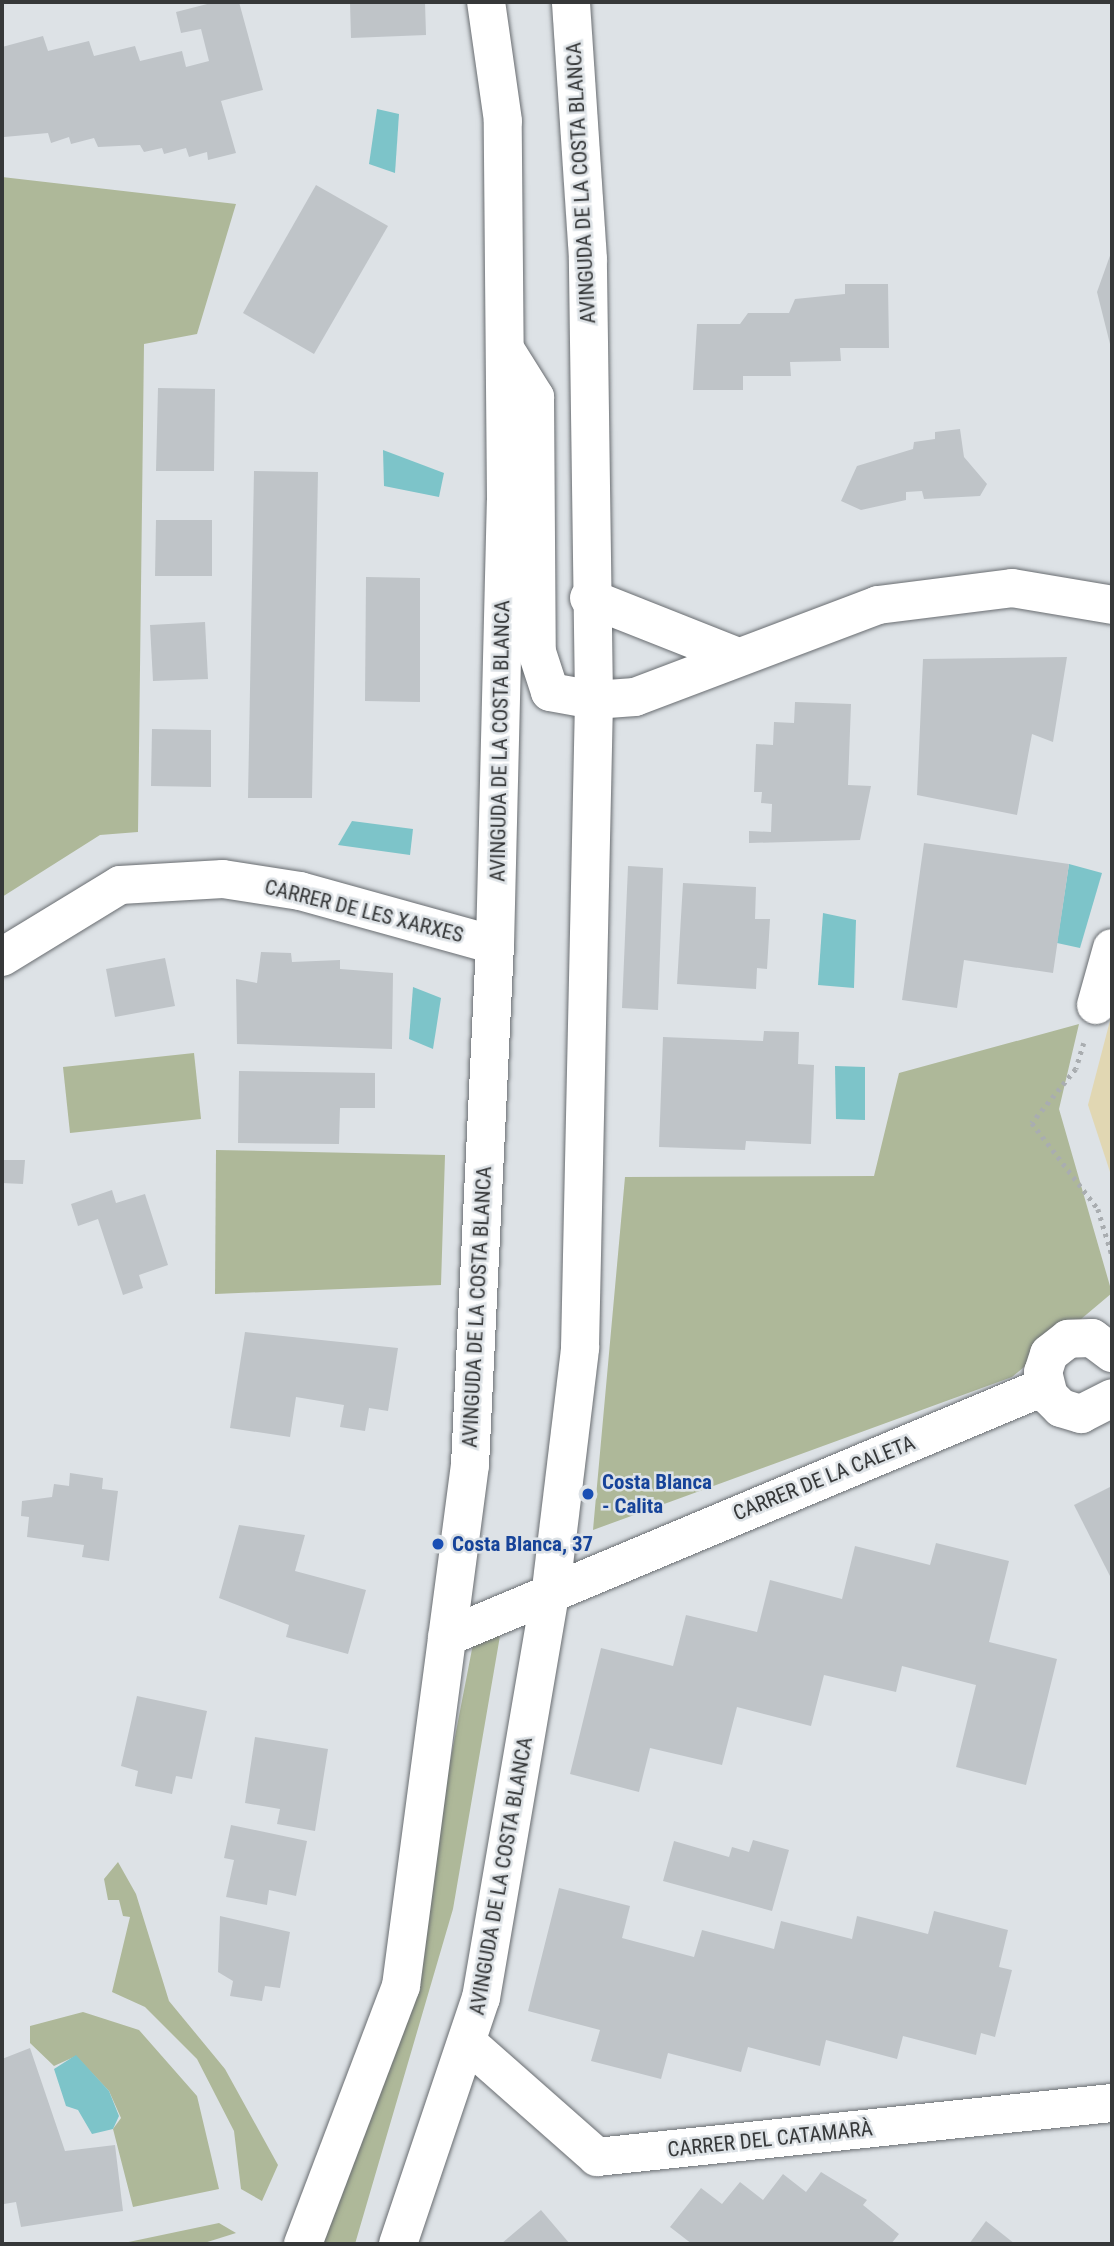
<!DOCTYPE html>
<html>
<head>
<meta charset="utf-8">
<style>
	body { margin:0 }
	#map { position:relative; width:1114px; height:2246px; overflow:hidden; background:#dde2e6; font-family:"Roboto Condensed",sans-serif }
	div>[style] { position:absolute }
	.green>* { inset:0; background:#aeb899 }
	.sand>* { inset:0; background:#e1d7b3 }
	.water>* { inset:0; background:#7dc4c9 }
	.building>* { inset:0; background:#bfc4c8 }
	.path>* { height:4.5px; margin-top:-2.25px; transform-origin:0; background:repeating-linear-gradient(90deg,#a9adb0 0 3.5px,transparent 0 8.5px) }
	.roads { filter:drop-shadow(0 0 2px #696d71) drop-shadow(0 0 2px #696d71) }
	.minor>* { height:38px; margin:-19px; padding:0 19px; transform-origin:19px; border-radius:19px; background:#fff }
	.dots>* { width:19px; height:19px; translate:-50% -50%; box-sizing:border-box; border:4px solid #dde2e6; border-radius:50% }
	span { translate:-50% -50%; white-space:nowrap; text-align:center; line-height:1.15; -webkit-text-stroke:5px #dde2e6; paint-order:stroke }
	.street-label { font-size:21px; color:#363839 }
	.transit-label { font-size:21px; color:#164399; font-weight:700 }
	.left { translate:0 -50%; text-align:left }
	.frame { position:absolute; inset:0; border:4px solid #363839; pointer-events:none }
</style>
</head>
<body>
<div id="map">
	<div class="green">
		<div style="clip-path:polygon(2px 177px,236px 204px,197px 334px,144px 344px,138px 832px,100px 835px,2px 897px)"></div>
		<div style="clip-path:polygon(1079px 1024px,1059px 1109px,1112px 1293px,1012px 1377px,593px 1530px,625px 1177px,874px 1176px,899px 1073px)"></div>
		<div style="clip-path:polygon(194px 1053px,201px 1119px,70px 1133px,63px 1067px)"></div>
		<div style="clip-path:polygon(216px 1150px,445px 1155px,441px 1285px,215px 1294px)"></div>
		<div style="clip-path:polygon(501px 1630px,453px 1909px,355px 2244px,315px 2244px,410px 1968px,473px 1644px)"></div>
		<div style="clip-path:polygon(118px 1862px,136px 1894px,169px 2001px,225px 2069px,278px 2165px,262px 2201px,241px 2189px,234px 2131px,197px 2059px,145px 2007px,112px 1992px,130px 1917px,123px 1916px,119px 1900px,108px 1900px,104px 1879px)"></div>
		<div style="clip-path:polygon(83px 2012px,139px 2030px,197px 2096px,219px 2189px,133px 2207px,113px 2129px,121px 2118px,109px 2091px,76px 2056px,54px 2066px,30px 2043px,30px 2026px)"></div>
		<div style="clip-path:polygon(219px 2223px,236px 2233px,201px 2244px,119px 2244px)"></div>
	</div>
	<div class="sand">
		<div style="clip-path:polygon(1112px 1013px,1112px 1178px,1088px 1105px)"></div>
	</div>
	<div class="water">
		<div style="clip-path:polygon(377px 109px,399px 114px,395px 173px,369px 164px)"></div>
		<div style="clip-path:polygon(383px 450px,444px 473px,439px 497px,384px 486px)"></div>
		<div style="clip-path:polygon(352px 821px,413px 829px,410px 855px,338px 845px)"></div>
		<div style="clip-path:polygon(1069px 864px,1102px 873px,1080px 948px,1057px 943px)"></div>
		<div style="clip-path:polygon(823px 913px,856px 920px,854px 988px,818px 985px)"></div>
		<div style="clip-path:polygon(413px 987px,441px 998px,433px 1049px,409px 1039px)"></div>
		<div style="clip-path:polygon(835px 1066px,865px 1067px,865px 1120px,836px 1119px)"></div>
		<div style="clip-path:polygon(76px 2055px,109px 2091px,119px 2116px,113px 2129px,92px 2134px,78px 2110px,66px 2106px,54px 2069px)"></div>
	</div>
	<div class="building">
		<div style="clip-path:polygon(215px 2px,239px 2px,263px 90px,221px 101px,236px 153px,208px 160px,207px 152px,189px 157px,186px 148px,164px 154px,162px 148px,144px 152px,140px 145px,98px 147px,94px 138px,71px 144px,69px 137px,51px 143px,48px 133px,4px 137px,2px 47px,43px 36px,48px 51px,89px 41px,94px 56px,135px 46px,140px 61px,182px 51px,186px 67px,209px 61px,201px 29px,181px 33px,176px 12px)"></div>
		<div style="clip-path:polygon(350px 2px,425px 2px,426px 35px,351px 38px)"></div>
		<div style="clip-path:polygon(316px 185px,388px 226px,314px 354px,243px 313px)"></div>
		<div style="clip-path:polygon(1112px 250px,1112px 348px,1111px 348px,1097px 292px)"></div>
		<div style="clip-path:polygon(845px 284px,888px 284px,889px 348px,840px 348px,841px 361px,790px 362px,791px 376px,743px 376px,743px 390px,693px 390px,697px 324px,740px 324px,748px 313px,789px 313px,795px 299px,845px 294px)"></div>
		<div style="clip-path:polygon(158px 388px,215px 389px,214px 471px,156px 471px)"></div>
		<div style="clip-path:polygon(960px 429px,964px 457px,987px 484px,980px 496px,924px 499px,922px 491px,906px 492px,906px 500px,861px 510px,841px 501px,857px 466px,913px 449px,914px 442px,935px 439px,935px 432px)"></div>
		<div style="clip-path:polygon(254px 471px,318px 472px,312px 798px,248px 798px)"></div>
		<div style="clip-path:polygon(156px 520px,212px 520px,212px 576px,155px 576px)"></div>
		<div style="clip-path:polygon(366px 577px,420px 578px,420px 702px,365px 701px)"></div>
		<div style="clip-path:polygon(205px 622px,208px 679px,153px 681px,150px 625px)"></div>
		<div style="clip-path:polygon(1067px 657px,1053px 742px,1032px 734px,1017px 815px,917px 795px,923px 659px)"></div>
		<div style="clip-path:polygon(795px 702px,851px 704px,848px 785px,871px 786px,860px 840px,749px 843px,749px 831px,771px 832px,772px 804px,761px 803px,762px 792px,754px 792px,756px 744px,773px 745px,774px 722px,794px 723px)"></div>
		<div style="clip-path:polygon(152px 729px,211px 730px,211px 787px,151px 786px)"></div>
		<div style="clip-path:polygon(924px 843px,1069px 864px,1053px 973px,964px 960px,957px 1008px,902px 1000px)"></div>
		<div style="clip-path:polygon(628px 866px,663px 868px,658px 1010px,622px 1008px)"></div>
		<div style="clip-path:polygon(683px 883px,756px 887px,755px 919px,770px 919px,767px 969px,757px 968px,756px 989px,677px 984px)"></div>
		<div style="clip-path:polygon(261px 952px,291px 953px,292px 962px,340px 960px,340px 969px,393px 973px,392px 1049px,237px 1044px,236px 979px,257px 983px)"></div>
		<div style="clip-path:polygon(165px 958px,175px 1006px,115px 1017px,106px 969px)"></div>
		<div style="clip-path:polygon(764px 1031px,799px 1032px,798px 1064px,814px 1065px,811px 1144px,746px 1141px,745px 1150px,659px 1147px,663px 1037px,763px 1041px)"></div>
		<div style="clip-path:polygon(239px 1071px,375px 1073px,375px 1108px,340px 1108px,339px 1144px,238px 1143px)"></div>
		<div style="clip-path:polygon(2px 1160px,25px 1160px,23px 1184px,2px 1183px)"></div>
		<div style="clip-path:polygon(112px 1190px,116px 1203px,145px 1194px,168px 1265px,139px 1275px,143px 1288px,123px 1295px,98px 1219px,78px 1226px,71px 1204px)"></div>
		<div style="clip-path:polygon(245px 1332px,398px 1348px,388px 1411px,369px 1408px,365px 1431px,340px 1427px,344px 1405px,296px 1397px,290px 1437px,230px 1428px)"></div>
		<div style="clip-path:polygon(70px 1473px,103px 1478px,102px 1489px,118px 1491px,109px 1561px,82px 1557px,84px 1545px,27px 1537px,29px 1517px,21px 1516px,22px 1501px,52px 1497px,54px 1484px,69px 1486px)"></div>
		<div style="clip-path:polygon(1112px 1486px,1112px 1580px,1074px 1505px)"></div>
		<div style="clip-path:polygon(239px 1525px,305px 1535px,295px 1571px,366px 1590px,348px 1654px,286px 1637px,289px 1625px,219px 1598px)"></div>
		<div style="clip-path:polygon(936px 1543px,1009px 1561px,989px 1642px,1057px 1659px,1026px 1785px,956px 1767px,976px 1685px,902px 1666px,896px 1692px,824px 1675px,811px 1726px,737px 1707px,722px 1765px,650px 1748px,639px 1792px,570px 1774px,601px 1648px,673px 1666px,686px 1615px,757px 1632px,770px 1580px,842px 1599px,855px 1546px,930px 1565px)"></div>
		<div style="clip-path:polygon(137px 1696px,207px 1711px,192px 1779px,176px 1776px,172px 1794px,135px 1786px,138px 1771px,121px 1766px)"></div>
		<div style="clip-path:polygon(255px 1737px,328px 1749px,315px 1831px,277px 1824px,280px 1809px,245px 1803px)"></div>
		<div style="clip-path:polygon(231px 1825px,307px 1841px,296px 1896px,269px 1890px,267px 1905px,226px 1897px,234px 1860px,224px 1858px)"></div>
		<div style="clip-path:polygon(753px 1840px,789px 1850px,772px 1911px,663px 1881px,674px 1841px,729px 1857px,732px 1847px,749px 1852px)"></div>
		<div style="clip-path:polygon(559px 1888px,630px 1906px,622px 1938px,694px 1957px,702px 1930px,774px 1949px,781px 1921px,852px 1939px,857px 1916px,928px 1934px,934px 1911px,1008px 1930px,999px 1967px,1012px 1970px,995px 2037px,981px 2033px,976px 2055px,903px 2036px,897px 2059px,826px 2040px,820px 2066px,748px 2047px,741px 2072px,668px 2053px,661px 2079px,591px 2061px,600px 2030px,528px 2011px)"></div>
		<div style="clip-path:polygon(220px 1916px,290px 1932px,280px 1988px,265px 1986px,262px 2001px,230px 1996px,233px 1981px,218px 1972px)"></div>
		<div style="clip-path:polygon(30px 2048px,65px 2151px,115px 2145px,123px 2211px,21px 2227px,16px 2202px,4px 2204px,2px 2059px)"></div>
		<div style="clip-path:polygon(821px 2172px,867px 2200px,863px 2205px,899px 2234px,891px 2244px,692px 2244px,670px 2227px,701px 2188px,722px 2204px,740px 2182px,763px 2200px,783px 2174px,806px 2192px)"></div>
		<div style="clip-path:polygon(541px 2210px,570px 2244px,501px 2244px)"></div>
		<div style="clip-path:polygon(986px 2221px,1015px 2244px,969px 2244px)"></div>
	</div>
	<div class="path">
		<div style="left:1084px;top:1043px;width:27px;rotate:107deg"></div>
		<div style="left:1076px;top:1069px;width:70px;rotate:129.2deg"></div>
		<div style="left:1032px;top:1123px;width:108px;rotate:52.5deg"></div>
		<div style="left:1098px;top:1209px;width:48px;rotate:73.1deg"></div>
	</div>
	<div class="roads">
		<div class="minor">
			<div style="left:505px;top:349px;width:57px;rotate:58deg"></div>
			<div style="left:535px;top:397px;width:255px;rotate:89.6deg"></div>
			<div style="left:537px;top:652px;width:42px;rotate:72deg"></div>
			<div style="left:550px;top:692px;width:45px;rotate:10.3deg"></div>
			<div style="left:594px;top:700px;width:41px;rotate:-4.2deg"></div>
			<div style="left:635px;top:697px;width:260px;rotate:-20.7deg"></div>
			<div style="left:878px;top:605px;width:135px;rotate:-7.2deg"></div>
			<div style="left:1012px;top:588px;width:101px;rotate:9.6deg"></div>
			<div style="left:589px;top:598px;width:160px;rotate:21.6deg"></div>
			<div style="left:2px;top:957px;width:138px;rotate:-31.4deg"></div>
			<div style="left:120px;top:885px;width:103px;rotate:-3.3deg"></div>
			<div style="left:223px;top:879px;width:78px;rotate:8.9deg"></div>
			<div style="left:300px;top:891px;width:202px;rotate:15.5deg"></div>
			<div style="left:1096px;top:1005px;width:59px;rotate:-74.3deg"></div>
			<div style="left:1112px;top:1353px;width:25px;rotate:-143deg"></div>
			<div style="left:1092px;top:1338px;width:24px;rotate:178deg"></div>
			<div style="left:1068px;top:1339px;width:24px;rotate:142deg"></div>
			<div style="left:1049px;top:1354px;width:19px;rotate:108deg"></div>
			<div style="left:1043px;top:1372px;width:25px;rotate:76deg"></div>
			<div style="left:1049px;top:1396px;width:17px;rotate:45deg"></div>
			<div style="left:1061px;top:1408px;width:21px;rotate:17deg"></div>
			<div style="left:1081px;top:1414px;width:35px;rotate:-27deg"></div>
			<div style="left:447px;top:1637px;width:649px;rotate:-22.74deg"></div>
			<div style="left:469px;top:2044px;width:171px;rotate:41.4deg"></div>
			<div style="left:597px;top:2157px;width:518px;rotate:-5.99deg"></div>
			<div style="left:303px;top:2244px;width:276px;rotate:-69.2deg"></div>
			<div style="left:401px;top:1986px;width:526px;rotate:-82.46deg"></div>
			<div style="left:470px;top:1465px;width:521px;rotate:-87.25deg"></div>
			<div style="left:495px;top:945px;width:444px;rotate:-88.6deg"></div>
			<div style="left:506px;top:501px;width:380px;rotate:-90.5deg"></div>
			<div style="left:503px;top:121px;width:120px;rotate:-98.1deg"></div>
			<div style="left:398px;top:2244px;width:260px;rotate:-71.4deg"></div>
			<div style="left:481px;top:1998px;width:415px;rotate:-80.3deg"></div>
			<div style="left:551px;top:1589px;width:243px;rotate:-83.1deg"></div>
			<div style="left:580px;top:1348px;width:648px;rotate:-88.76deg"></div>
			<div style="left:594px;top:700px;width:441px;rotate:-90.8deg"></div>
			<div style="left:588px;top:259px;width:258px;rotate:-93.8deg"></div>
		</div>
	</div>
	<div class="dots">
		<div style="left:588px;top:1494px;background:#1a4fb4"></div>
		<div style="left:438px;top:1544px;background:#1a4fb4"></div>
	</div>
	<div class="street-label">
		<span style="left:581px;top:183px;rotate:-93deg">AVINGUDA DE LA COSTA BLANCA</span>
		<span style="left:500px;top:741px;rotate:-89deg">AVINGUDA DE LA COSTA BLANCA</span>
		<span style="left:364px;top:911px;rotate:14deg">CARRER DE LES XARXES</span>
		<span style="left:477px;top:1307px;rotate:-87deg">AVINGUDA DE LA COSTA BLANCA</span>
		<span style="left:824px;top:1478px;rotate:-22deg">CARRER DE LA CALETA</span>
		<span style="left:501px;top:1876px;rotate:-80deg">AVINGUDA DE LA COSTA BLANCA</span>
		<span style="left:770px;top:2139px;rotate:-6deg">CARRER DEL CATAMARÀ</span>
	</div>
	<div class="transit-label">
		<span class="left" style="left:602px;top:1494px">Costa Blanca<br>- Calita</span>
		<span class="left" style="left:452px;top:1544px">Costa Blanca, 37</span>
	</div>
	<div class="frame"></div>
</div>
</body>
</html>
